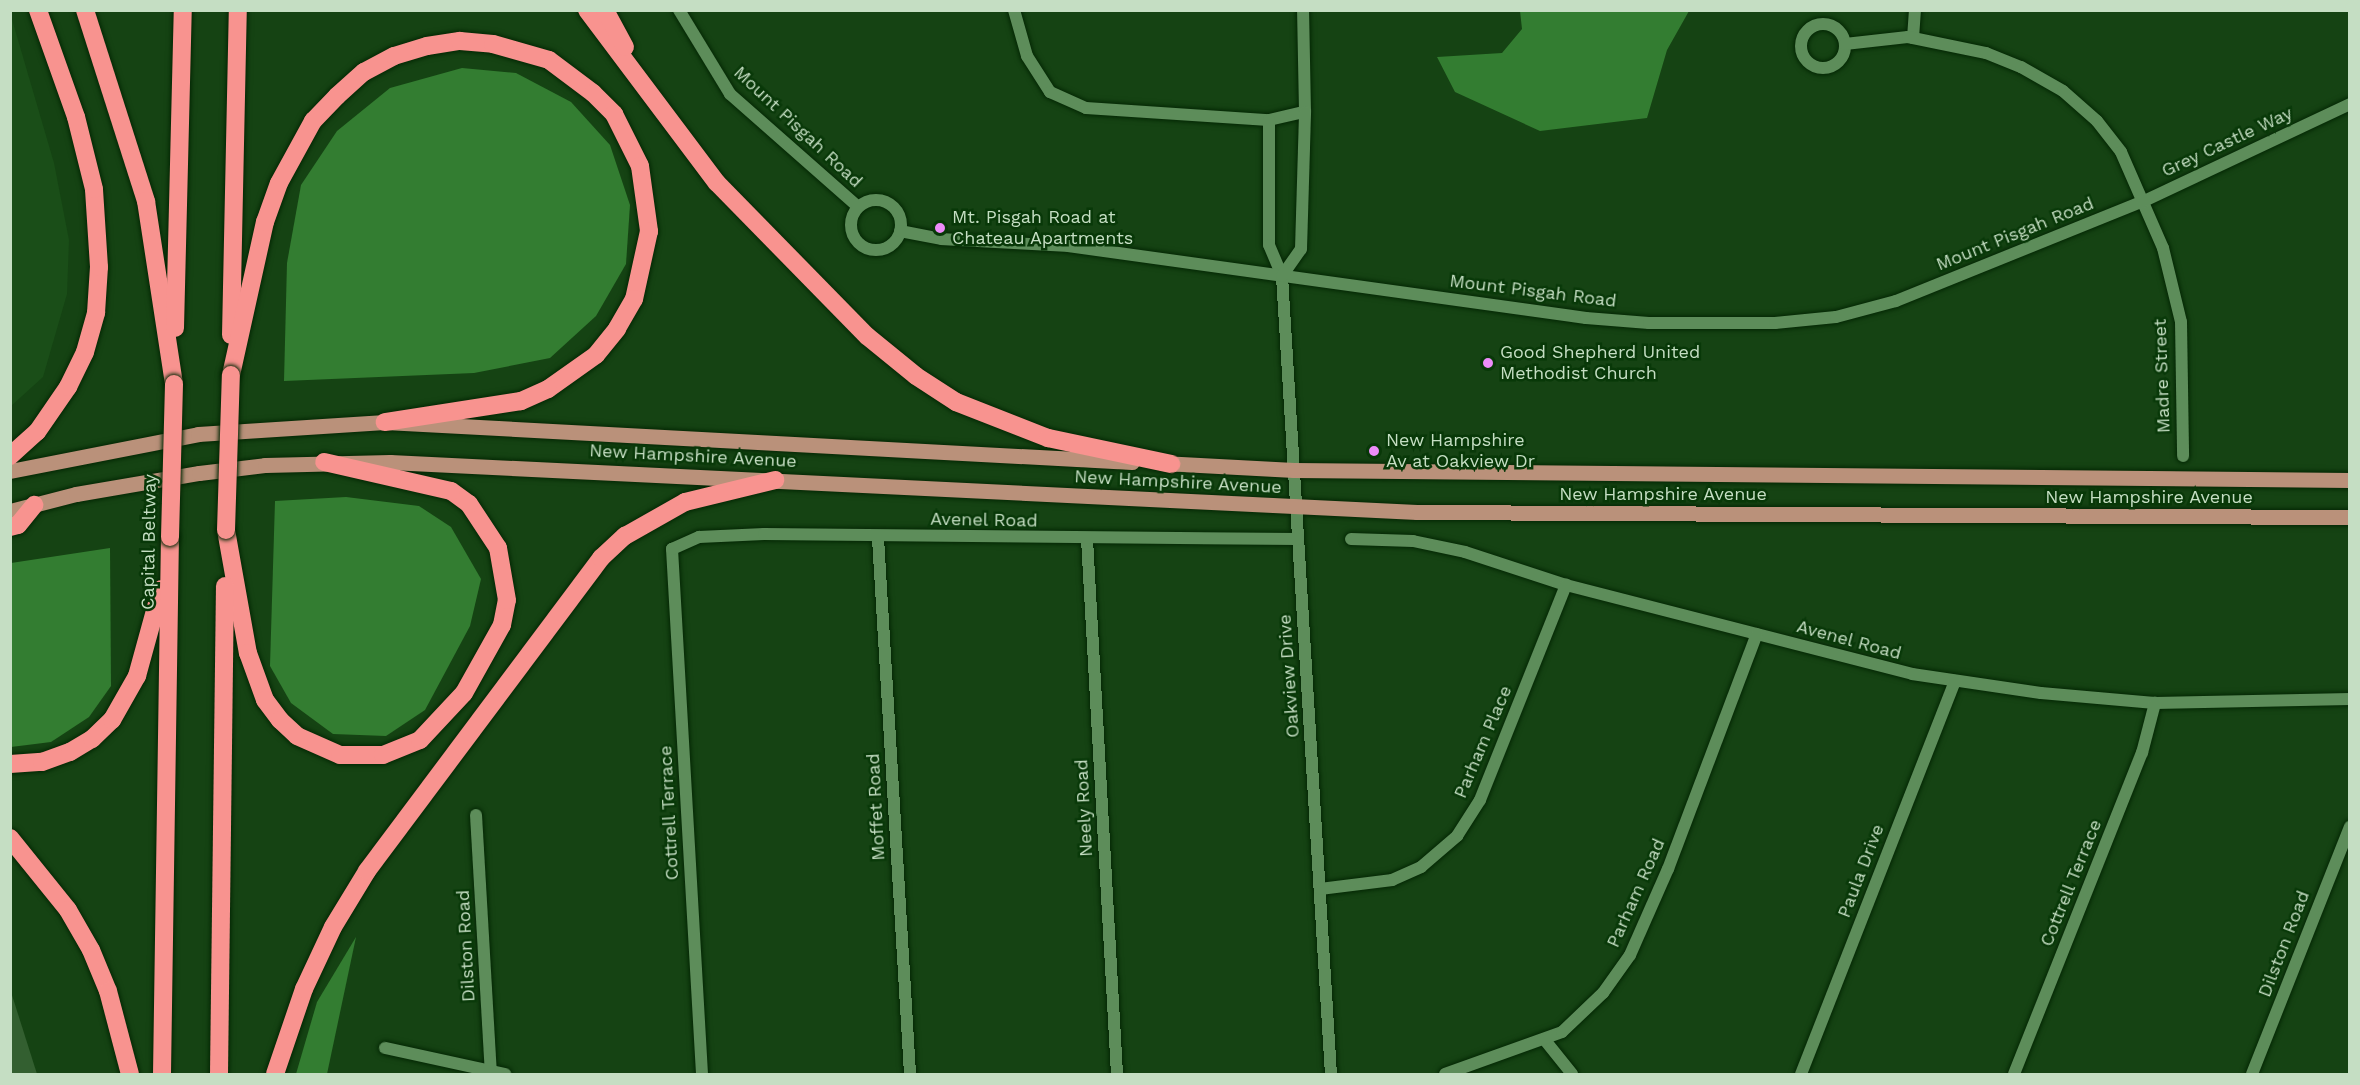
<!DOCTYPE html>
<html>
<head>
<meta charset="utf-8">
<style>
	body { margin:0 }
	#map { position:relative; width:2360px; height:1085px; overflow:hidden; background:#154313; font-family:"Work Sans",sans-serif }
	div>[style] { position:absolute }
	.built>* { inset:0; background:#1a4e18 }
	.green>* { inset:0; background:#335f30 }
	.forest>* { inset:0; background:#337d31 }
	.roads { filter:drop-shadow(0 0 2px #042704) drop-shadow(0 0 2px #042704) }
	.street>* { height:12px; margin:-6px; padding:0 6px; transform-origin:6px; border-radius:6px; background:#5d8d5a }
	.street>.ring { margin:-6px; padding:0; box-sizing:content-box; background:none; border:12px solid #5d8d5a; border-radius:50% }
	.primary>* { height:15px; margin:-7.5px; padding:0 7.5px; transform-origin:7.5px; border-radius:7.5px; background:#ba917a }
	.highway>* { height:18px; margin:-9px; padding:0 9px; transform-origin:9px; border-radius:9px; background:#f8938f }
	.bridges { filter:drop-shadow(0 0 2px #042704) drop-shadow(0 0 2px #042704) }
	.highway-bridge>* { height:18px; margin:-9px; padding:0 9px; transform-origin:9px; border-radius:9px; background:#f8938f }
	.dots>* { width:16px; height:16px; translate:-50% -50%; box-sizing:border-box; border:3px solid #083808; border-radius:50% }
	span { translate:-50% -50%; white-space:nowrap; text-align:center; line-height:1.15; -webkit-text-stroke:5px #083808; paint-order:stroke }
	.street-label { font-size:18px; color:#c5dec3 }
	.poi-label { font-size:18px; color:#c5dec3 }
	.left { translate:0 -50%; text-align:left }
	.frame { position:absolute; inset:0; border:12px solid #c5dec3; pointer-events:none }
</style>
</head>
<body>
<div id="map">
	<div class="built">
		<div style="clip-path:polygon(11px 16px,54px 163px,69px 240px,67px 294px,43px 377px,11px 406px)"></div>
	</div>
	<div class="green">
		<div style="clip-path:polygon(10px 992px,11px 992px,37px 1074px,11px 1074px)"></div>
	</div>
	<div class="forest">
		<div style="clip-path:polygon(1520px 11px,1520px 10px,1689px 11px,1667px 50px,1647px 118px,1540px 131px,1455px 92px,1437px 57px,1502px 53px,1522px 29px)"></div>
		<div style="clip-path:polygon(462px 68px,516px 73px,571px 102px,610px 145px,630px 205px,626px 264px,596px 316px,550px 358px,474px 373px,284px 381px,287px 263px,301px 185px,337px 131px,390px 88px)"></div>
		<div style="clip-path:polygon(346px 497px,419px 506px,451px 527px,481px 579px,470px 626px,425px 710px,386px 736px,333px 734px,291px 703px,270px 666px,275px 501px)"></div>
		<div style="clip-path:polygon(110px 548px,111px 686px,89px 717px,51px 742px,11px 747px,11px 563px)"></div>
		<div style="clip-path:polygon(356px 937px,327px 1074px,296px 1074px,317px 1002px)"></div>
	</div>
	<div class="roads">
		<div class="street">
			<div style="left:679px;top:10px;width:98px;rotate:58.7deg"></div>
			<div style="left:730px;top:94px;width:171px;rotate:41.4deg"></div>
			<div style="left:1014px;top:10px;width:48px;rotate:74.2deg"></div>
			<div style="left:1027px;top:56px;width:43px;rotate:57.4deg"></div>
			<div style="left:1050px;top:92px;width:39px;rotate:24deg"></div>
			<div style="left:1086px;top:108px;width:183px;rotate:3.8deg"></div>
			<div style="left:1269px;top:120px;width:37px;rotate:-13deg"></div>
			<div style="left:1305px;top:112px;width:102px;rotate:-91.1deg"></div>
			<div class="ring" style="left:1801px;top:24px;width:32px;height:32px"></div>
			<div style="left:1913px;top:38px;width:28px;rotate:-86deg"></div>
			<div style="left:1845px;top:44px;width:63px;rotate:-6.3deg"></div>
			<div style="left:1908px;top:37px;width:80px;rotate:11.6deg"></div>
			<div style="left:1986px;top:53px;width:38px;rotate:22deg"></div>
			<div style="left:2021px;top:67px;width:48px;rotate:29.7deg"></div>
			<div style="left:2063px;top:91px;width:45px;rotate:41.4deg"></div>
			<div style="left:2097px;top:121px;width:39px;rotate:52deg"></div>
			<div style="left:2121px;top:152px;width:105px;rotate:66.4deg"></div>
			<div style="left:2163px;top:248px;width:76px;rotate:76.3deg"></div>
			<div style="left:2181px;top:322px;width:134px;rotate:89.1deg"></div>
			<div style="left:1269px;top:120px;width:125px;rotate:90deg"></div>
			<div style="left:1269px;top:245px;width:34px;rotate:67deg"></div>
			<div style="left:1282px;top:276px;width:800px;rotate:86.49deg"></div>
			<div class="ring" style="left:851px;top:200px;width:38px;height:38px"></div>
			<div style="left:900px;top:231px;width:43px;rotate:10.8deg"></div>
			<div style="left:942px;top:239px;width:126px;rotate:3.2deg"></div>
			<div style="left:1068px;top:246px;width:523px;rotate:7.91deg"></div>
			<div style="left:1586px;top:318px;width:63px;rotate:4.5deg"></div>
			<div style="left:1649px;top:323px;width:126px"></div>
			<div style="left:1775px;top:323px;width:61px;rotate:-5.6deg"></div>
			<div style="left:1836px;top:317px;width:62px;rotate:-14.9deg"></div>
			<div style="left:1896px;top:301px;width:267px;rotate:-22deg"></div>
			<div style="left:2144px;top:201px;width:228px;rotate:-25.2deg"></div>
			<div style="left:1282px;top:276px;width:33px;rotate:-55deg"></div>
			<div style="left:1301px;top:249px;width:137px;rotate:-88.3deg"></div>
			<div style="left:878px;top:538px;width:537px;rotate:86.58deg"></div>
			<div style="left:1087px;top:539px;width:536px;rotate:86.79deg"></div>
			<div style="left:1351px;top:539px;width:62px;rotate:1.8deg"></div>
			<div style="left:1413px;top:541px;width:53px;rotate:11.9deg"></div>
			<div style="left:1465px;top:552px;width:106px;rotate:18.1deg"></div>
			<div style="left:1566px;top:585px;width:357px;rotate:14.4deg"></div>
			<div style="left:1912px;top:674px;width:130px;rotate:8.4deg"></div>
			<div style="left:2041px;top:693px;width:114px;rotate:5deg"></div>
			<div style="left:2155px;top:703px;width:195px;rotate:-1.2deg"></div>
			<div style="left:476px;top:815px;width:259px;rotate:86.7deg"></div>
			<div style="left:1320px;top:889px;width:73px;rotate:-7.1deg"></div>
			<div style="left:1392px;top:880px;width:32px;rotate:-24deg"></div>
			<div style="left:1421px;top:867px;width:48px;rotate:-40.7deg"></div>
			<div style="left:1457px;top:836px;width:43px;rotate:-57.4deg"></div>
			<div style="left:1480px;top:800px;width:232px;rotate:-68.2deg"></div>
			<div style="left:1544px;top:1039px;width:45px;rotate:51.3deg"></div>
			<div style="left:385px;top:1048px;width:123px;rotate:12.2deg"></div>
			<div style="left:702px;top:1074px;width:526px;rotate:-93.27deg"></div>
			<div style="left:672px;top:549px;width:30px;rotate:-24deg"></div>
			<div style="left:699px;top:537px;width:65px;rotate:-2.6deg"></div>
			<div style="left:764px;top:534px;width:534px;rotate:0.54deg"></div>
			<div style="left:1445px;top:1074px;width:124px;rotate:-19.7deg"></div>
			<div style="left:1562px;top:1032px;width:57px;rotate:-43.6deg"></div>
			<div style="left:1603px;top:993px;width:47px;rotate:-54.6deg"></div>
			<div style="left:1630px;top:955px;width:94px;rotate:-66.2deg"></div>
			<div style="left:1668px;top:869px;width:251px;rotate:-69.3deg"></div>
			<div style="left:1801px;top:1074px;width:422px;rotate:-68.6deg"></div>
			<div style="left:2014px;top:1074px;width:346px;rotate:-68.3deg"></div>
			<div style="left:2142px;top:753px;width:52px;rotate:-75.4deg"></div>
			<div style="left:2252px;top:1074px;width:266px;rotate:-68.4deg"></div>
		</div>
		<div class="primary">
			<div style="left:1162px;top:463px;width:132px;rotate:3deg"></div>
			<div style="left:1294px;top:470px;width:1056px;rotate:0.54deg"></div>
			<div style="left:10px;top:471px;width:192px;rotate:-11.1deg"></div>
			<div style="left:198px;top:434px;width:187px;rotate:-3.7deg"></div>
			<div style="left:385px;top:422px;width:748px;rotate:3.07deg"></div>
			<div style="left:10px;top:511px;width:68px;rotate:-14.4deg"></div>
			<div style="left:76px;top:494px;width:125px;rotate:-9.7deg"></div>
			<div style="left:199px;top:473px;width:66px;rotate:-6.9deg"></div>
			<div style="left:265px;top:465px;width:125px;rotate:-1.4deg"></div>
			<div style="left:390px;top:462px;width:1028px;rotate:2.79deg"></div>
			<div style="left:1417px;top:512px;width:933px;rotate:0.31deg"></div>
		</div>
		<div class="highway">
			<div style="left:85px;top:10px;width:201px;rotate:72.3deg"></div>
			<div style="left:146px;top:201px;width:185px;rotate:81.3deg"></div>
			<div style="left:587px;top:10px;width:216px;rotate:53.1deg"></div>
			<div style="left:717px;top:183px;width:214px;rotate:45.6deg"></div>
			<div style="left:867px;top:336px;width:63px;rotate:39.2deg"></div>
			<div style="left:916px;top:376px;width:48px;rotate:33deg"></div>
			<div style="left:956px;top:402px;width:99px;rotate:21.4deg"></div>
			<div style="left:1048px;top:438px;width:126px;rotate:11.9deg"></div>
			<div style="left:605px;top:10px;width:42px;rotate:61.6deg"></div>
			<div style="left:175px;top:328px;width:318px;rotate:-88.6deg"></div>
			<div style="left:231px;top:335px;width:325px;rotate:-88.8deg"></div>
			<div style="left:231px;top:375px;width:157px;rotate:-77.5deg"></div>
			<div style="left:265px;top:222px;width:41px;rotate:-70.3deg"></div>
			<div style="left:279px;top:183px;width:71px;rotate:-61.3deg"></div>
			<div style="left:313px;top:121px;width:35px;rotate:-46deg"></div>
			<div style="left:337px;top:96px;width:36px;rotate:-42deg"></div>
			<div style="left:364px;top:72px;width:34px;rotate:-28deg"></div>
			<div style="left:394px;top:56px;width:34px;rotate:-17deg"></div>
			<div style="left:427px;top:46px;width:33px;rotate:-9deg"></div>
			<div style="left:460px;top:41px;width:33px;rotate:5deg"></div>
			<div style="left:493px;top:44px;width:58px;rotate:15.9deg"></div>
			<div style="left:549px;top:60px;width:55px;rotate:36.9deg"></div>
			<div style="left:593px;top:93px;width:30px;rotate:45deg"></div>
			<div style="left:614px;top:114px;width:58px;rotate:63.4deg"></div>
			<div style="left:640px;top:166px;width:66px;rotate:82.1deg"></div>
			<div style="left:649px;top:231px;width:70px;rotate:102.4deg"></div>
			<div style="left:634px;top:299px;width:34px;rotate:120deg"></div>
			<div style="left:617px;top:329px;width:33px;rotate:129deg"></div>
			<div style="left:596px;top:355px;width:59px;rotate:144.7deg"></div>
			<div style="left:548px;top:389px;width:30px;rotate:156deg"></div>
			<div style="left:521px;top:401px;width:138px;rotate:171.2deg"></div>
			<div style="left:10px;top:456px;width:36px;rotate:-42deg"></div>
			<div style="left:37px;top:432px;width:55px;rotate:-55.4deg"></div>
			<div style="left:68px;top:387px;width:39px;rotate:-64deg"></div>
			<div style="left:85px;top:352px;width:41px;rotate:-74.2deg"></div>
			<div style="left:96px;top:313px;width:46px;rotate:-86.3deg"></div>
			<div style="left:99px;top:267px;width:78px;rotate:-93.7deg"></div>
			<div style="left:94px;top:189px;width:74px;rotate:-104deg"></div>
			<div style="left:76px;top:117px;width:114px;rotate:-109.6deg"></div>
			<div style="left:10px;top:527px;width:8px;rotate:-14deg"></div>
			<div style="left:18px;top:525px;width:26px;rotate:-51deg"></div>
			<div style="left:226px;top:530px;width:125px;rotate:79.9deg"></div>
			<div style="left:248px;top:653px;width:50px;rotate:70.1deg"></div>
			<div style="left:265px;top:700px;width:25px;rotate:53deg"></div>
			<div style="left:280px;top:720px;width:23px;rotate:43deg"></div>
			<div style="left:297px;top:736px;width:47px;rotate:23.8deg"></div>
			<div style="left:340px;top:755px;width:43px"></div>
			<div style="left:383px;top:755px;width:40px;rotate:-22deg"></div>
			<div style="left:420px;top:740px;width:64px;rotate:-46.9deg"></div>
			<div style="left:464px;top:693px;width:78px;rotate:-60.8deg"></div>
			<div style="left:502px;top:625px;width:25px;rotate:-79deg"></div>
			<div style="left:507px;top:600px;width:53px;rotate:-99.8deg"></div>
			<div style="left:498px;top:548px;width:53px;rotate:-123.4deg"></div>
			<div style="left:469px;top:504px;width:22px;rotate:-144deg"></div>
			<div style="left:451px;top:491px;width:130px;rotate:-167.1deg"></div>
			<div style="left:10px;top:764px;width:32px;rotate:-4deg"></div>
			<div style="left:42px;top:762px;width:30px;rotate:-20deg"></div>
			<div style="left:70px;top:752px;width:26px;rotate:-31deg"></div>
			<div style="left:92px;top:739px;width:28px;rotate:-44deg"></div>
			<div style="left:112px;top:720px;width:51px;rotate:-60.4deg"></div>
			<div style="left:137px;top:676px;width:90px;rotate:-74.6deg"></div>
			<div style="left:10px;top:838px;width:92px;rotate:51.1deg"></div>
			<div style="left:68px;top:910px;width:46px;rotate:60.1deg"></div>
			<div style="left:91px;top:950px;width:44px;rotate:67.5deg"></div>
			<div style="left:108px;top:991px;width:86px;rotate:75.2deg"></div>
			<div style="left:162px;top:1074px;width:537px;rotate:-89.15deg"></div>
			<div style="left:219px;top:1074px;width:488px;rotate:-89.3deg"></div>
			<div style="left:275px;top:1074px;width:90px;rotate:-71.2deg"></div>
			<div style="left:304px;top:989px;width:68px;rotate:-64.9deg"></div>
			<div style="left:333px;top:927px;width:66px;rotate:-58.7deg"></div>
			<div style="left:367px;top:871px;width:391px;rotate:-53.2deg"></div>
			<div style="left:601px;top:558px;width:33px;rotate:-43deg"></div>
			<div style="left:625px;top:536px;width:69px;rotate:-29.5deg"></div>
			<div style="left:685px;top:502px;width:93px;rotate:-13.7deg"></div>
		</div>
	</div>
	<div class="bridges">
		<div class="highway-bridge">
			<div style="left:226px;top:530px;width:155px;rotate:-88.2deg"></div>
			<div style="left:170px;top:537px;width:153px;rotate:-88.5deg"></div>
		</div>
	</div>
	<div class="dots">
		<div style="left:940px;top:228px;background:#ed8cf9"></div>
		<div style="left:1488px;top:363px;background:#ed8cf9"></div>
		<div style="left:1374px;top:451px;background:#ed8cf9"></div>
	</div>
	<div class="street-label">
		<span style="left:798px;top:127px;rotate:43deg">Mount Pisgah Road</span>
		<span style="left:2227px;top:142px;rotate:-25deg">Grey Castle Way</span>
		<span style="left:2015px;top:234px;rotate:-22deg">Mount Pisgah Road</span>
		<span style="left:1533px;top:291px;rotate:7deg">Mount Pisgah Road</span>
		<span style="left:2162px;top:376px;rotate:-92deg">Madre Street</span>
		<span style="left:693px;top:456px;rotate:3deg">New Hampshire Avenue</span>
		<span style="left:1178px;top:482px;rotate:3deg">New Hampshire Avenue</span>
		<span style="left:1663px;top:494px">New Hampshire Avenue</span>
		<span style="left:2149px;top:497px">New Hampshire Avenue</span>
		<span style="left:984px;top:520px;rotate:1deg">Avenel Road</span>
		<span style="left:149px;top:542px;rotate:-89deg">Capital Beltway</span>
		<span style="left:1849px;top:640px;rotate:15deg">Avenel Road</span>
		<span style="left:1289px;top:676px;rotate:-94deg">Oakview Drive</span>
		<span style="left:1483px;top:742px;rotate:-67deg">Parham Place</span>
		<span style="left:876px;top:807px;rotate:-93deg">Moffet Road</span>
		<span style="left:1084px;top:808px;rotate:-93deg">Neely Road</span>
		<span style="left:669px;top:813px;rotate:-93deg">Cottrell Terrace</span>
		<span style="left:1861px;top:871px;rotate:-69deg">Paula Drive</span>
		<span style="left:2071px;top:883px;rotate:-68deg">Cottrell Terrace</span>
		<span style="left:1636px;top:893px;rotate:-66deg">Parham Road</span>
		<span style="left:2284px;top:944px;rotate:-69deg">Dilston Road</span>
		<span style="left:466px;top:946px;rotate:-93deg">Dilston Road</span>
	</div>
	<div class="poi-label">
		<span class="left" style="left:952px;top:228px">Mt. Pisgah Road at<br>Chateau Apartments</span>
		<span class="left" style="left:1500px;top:363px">Good Shepherd United<br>Methodist Church</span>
		<span class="left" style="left:1386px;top:451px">New Hampshire<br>Av at Oakview Dr</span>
	</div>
	<div class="frame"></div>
</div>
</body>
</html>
